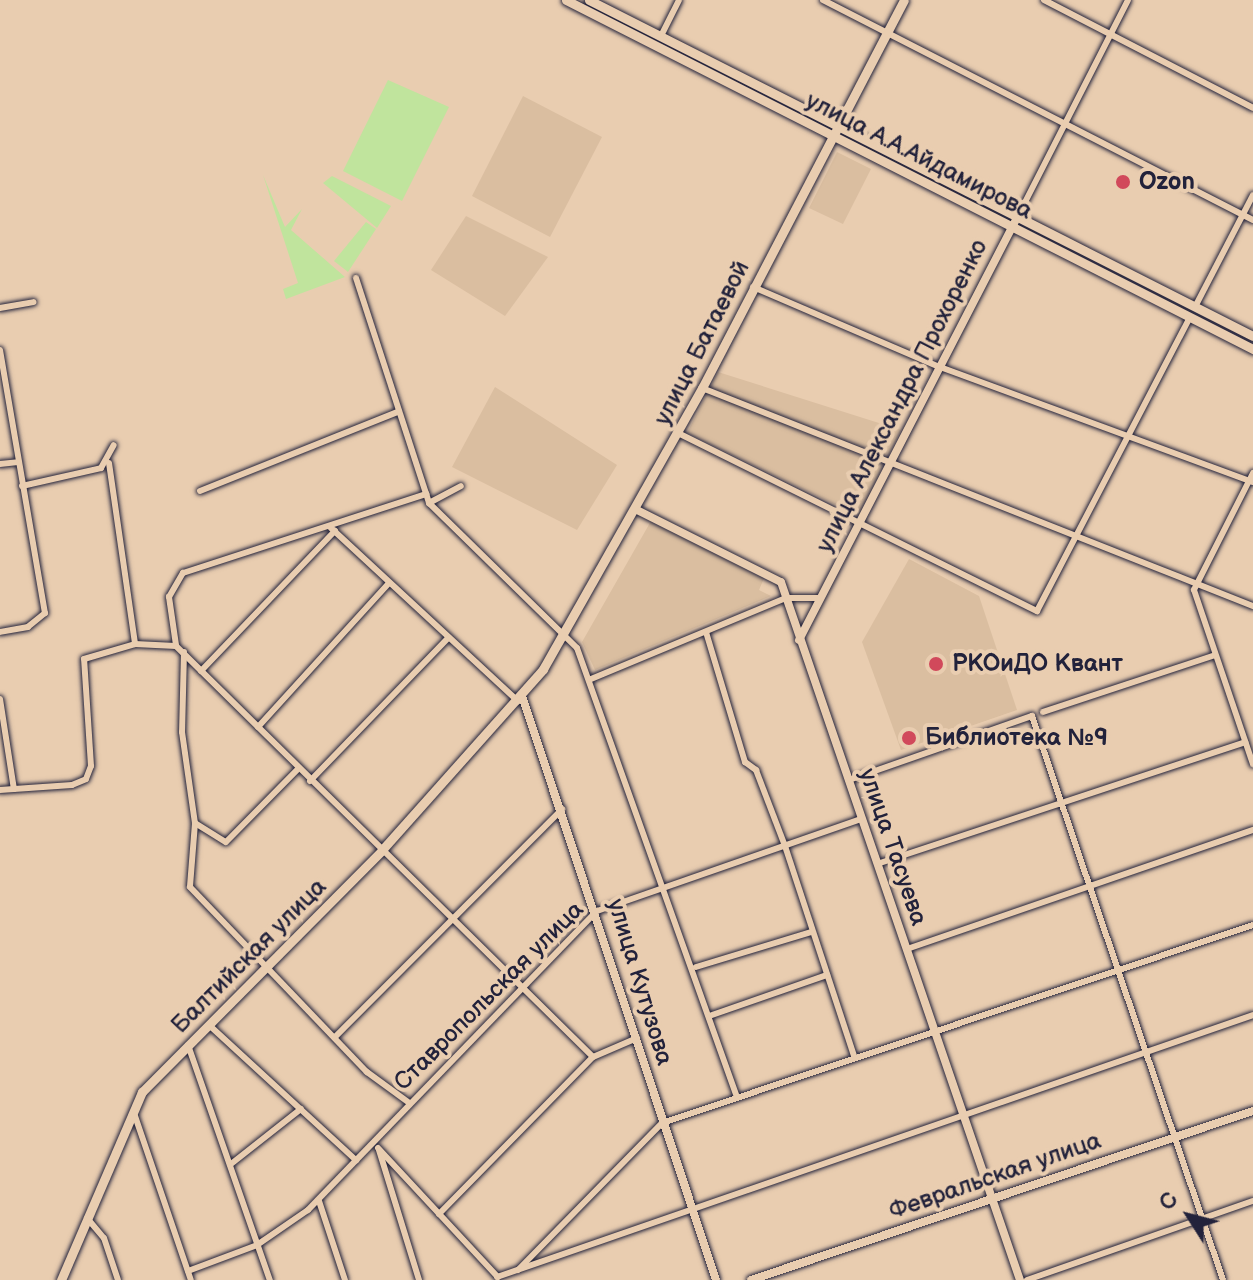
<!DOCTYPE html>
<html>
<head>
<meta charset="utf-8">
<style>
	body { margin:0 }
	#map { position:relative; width:1253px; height:1280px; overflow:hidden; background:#e9cdb0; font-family:"Balsamiq Sans",sans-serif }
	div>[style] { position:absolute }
	.built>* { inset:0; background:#dabea0 }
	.green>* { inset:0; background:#c0e49d }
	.roads { filter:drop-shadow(0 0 2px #22223b) drop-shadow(0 0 2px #22223b) }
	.minor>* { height:6px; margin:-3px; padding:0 3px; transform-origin:3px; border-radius:3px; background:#e9cdb0 }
	.tertiary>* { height:8px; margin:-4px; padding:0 4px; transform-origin:4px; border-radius:4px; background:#e9cdb0 }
	.secondary>* { height:9px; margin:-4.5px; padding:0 4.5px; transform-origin:4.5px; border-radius:4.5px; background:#e9cdb0 }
	.dots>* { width:22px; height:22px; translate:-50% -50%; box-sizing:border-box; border:4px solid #e9cdb0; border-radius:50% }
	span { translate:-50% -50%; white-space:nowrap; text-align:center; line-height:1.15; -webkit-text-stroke:8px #e9cdb0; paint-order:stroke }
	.street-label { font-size:24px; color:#22223b }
	.poi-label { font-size:24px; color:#22223b; font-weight:700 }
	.left { translate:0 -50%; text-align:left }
	.north { position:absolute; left:1149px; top:1176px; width:80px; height:80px; -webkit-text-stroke:6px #e9cdb0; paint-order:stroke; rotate:306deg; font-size:22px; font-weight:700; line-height:32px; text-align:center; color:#22223b }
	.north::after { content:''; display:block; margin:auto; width:28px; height:36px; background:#22223b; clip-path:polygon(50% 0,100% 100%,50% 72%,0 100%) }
</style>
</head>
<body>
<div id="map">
	<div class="built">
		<div style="clip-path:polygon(523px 96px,602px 137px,550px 237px,472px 196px)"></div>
		<div style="clip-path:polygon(837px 152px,871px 169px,843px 224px,809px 208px)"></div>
		<div style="clip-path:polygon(466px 216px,548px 257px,505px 316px,431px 270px)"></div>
		<div style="clip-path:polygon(718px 372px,901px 430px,859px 516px,687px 433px)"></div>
		<div style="clip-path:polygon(495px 387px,617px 465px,577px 530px,452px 467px)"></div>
		<div style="clip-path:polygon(651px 521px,765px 576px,759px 590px,771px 596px,595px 670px,582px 642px)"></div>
		<div style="clip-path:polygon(909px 559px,979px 596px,1017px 710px,901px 750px,862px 642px)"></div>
	</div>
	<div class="green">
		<div style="clip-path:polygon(388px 80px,449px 107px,402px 201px,343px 171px)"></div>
		<div style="clip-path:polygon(263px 175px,285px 227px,302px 209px,291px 230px,345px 277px,286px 299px,283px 289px,298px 283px)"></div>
		<div style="clip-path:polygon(332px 176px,391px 206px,377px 228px,323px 183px)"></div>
		<div style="clip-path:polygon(366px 222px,376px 229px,348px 272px,334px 261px)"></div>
	</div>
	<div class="roads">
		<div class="minor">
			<div style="left:823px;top:0;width:483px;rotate:27.1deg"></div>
			<div style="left:1044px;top:0;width:235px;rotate:27.3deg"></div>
			<div style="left:661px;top:36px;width:40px;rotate:-63.4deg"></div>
			<div style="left:1018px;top:216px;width:242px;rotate:-63deg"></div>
			<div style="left:356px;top:278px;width:237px;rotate:72deg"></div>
			<div style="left:429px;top:503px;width:207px;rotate:44.4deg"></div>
			<div style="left:577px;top:648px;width:477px;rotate:70.4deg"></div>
			<div style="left:753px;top:287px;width:203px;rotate:23.2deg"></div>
			<div style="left:940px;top:367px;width:333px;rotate:20.2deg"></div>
			<div style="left:1195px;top:307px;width:126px;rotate:-62.6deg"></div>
			<div style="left:0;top:308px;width:34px;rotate:-10deg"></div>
			<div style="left:0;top:350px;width:267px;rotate:80.3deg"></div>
			<div style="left:45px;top:613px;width:22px;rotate:141deg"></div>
			<div style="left:28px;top:627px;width:28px;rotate:170deg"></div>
			<div style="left:702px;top:388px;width:593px;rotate:21.59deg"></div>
			<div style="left:678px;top:433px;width:401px;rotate:26.4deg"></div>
			<div style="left:1037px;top:611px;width:331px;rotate:-62.5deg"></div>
			<div style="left:109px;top:463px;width:183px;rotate:81.8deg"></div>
			<div style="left:0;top:464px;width:18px;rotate:-6deg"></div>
			<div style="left:1253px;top:473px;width:131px;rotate:116.8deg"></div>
			<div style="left:1194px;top:590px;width:184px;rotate:71.3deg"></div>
			<div style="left:22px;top:486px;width:81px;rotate:-12.8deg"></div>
			<div style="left:101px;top:468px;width:26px;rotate:-61deg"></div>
			<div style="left:200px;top:491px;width:213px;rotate:-21.8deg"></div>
			<div style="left:429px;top:503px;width:36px;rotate:-28deg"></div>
			<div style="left:331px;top:528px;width:255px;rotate:42.8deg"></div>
			<div style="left:706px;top:632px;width:136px;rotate:73.3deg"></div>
			<div style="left:745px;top:762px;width:14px;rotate:36deg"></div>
			<div style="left:756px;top:770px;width:81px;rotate:69.1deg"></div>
			<div style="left:785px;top:846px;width:221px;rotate:71.8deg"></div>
			<div style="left:176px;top:645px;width:49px;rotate:-98.3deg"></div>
			<div style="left:169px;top:597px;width:28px;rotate:-60deg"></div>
			<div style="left:183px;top:573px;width:256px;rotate:-18deg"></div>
			<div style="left:184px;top:652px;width:80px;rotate:91.4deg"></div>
			<div style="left:182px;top:732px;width:92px;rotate:81.9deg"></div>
			<div style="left:195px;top:823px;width:64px;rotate:94.5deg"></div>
			<div style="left:190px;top:887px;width:256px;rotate:46.3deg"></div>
			<div style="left:367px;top:1072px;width:51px;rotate:36.2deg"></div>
			<div style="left:201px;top:671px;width:194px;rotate:-46.3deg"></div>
			<div style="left:591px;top:679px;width:211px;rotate:-22.6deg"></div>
			<div style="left:786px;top:598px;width:35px"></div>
			<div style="left:0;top:699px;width:91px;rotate:81.2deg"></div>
			<div style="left:14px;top:789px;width:58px;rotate:-3.9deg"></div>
			<div style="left:72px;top:785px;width:15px;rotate:-23deg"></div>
			<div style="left:86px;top:779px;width:14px;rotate:-69deg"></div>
			<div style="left:91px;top:766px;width:107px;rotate:-93.7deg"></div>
			<div style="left:84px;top:659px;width:53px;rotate:-16.4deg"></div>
			<div style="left:135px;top:644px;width:41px;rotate:2.8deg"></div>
			<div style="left:176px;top:646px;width:585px;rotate:44.58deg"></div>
			<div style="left:1043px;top:712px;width:181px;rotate:-18.3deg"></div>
			<div style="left:258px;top:727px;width:195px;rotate:-47.7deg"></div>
			<div style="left:849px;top:780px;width:194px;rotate:-19.3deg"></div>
			<div style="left:1032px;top:716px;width:595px;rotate:71.29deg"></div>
			<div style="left:310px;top:781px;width:199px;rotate:-46deg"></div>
			<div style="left:0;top:790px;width:14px;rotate:-4deg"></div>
			<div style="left:195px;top:823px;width:36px;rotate:32deg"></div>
			<div style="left:226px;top:842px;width:103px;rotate:-45.4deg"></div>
			<div style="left:877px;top:864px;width:388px;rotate:-18.3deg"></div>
			<div style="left:907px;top:949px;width:366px;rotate:-19deg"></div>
			<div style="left:696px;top:967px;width:120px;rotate:-16.9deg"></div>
			<div style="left:712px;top:1015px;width:122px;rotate:-19.2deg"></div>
			<div style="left:209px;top:1025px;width:200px;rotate:42.6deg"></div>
			<div style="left:335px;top:1037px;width:322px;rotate:-45.1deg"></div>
			<div style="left:188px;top:1045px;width:249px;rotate:70.8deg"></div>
			<div style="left:134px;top:1113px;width:176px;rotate:71.2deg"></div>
			<div style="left:378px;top:1148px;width:176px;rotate:47.1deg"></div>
			<div style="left:379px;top:1150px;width:136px;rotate:72.9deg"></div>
			<div style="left:231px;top:1164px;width:89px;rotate:-38.2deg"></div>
			<div style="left:319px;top:1201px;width:83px;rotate:71.8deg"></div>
			<div style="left:439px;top:1214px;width:220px;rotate:-45.6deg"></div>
			<div style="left:593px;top:1057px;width:48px;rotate:-23.4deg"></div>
			<div style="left:87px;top:1218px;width:26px;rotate:50deg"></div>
			<div style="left:104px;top:1238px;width:44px;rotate:71.6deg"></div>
			<div style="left:518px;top:1270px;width:206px;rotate:-45.6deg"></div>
			<div style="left:662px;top:1123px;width:623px;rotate:-18.52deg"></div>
			<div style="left:188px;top:1271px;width:74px;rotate:-20.6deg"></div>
			<div style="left:257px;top:1245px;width:62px;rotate:-34.5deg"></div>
			<div style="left:308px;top:1210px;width:416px;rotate:-46deg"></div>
			<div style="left:597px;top:911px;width:280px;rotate:-19.2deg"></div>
			<div style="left:497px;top:1277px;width:800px;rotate:-19.11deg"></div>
			<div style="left:1027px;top:1280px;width:239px;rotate:-19.3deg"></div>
		</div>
		<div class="tertiary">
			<div style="left:635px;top:509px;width:163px;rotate:26.6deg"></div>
			<div style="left:781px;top:582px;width:738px;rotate:71.1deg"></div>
			<div style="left:799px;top:640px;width:471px;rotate:-62.7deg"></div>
			<div style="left:522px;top:696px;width:615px;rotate:71.62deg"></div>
			<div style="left:751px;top:1280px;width:530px;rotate:-18.61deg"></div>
		</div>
		<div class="secondary">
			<div style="left:566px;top:0;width:771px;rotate:26.93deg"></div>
			<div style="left:589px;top:0;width:744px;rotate:26.84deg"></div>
			<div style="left:61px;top:1280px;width:205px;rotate:-66.7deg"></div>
			<div style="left:142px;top:1092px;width:341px;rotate:-45.2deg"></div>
			<div style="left:382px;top:850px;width:242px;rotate:-48.3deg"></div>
			<div style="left:543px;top:669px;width:323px;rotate:-60.5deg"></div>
			<div style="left:702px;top:388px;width:437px;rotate:-62.5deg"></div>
		</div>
	</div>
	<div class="dots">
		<div style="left:1123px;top:182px;background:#d1495b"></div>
		<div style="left:936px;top:664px;background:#d1495b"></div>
		<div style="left:909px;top:738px;background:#d1495b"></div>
	</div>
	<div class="street-label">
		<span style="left:919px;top:156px;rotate:27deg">улица А.А.Айдамирова</span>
		<span style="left:702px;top:343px;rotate:-63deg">улица Батаевой</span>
		<span style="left:902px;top:396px;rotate:-63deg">улица Александра Прохоренко</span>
		<span style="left:893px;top:847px;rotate:71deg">улица Тасуева</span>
		<span style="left:249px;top:956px;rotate:-45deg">Балтийская улица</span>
		<span style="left:640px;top:982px;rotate:73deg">улица Кутузова</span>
		<span style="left:489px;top:996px;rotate:-45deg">Ставропольская улица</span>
		<span style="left:995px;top:1176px;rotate:-19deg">Февральская улица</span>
	</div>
	<div class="poi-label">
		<span class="left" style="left:1139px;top:182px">Ozon</span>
		<span class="left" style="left:952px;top:664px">РКОиДО Квант</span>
		<span class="left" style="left:925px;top:738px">Библиотека №9</span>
	</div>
	<div class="north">С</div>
</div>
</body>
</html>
